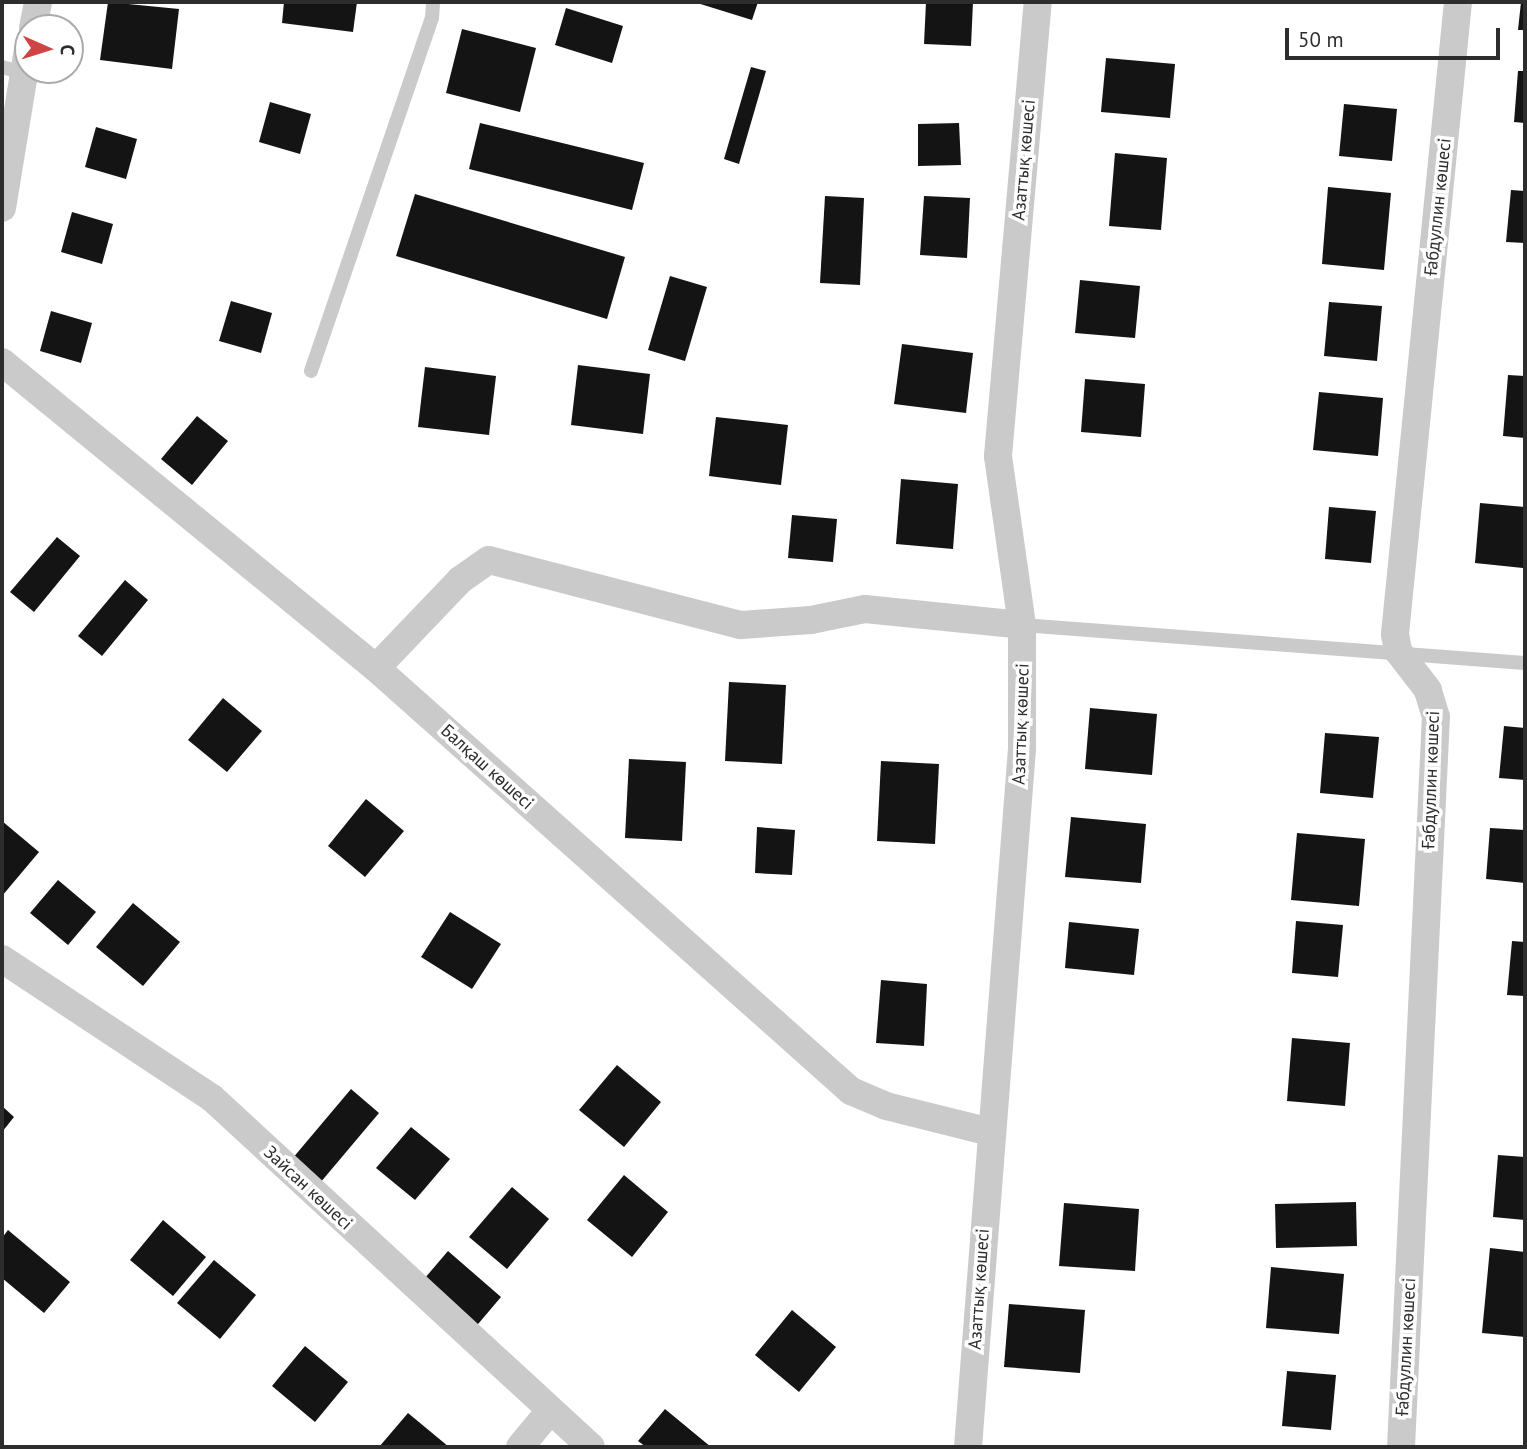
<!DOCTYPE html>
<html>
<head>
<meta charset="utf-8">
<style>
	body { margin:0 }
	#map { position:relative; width:1527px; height:1449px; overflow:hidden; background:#fff; font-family:"PT Sans",sans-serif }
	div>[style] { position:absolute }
	.building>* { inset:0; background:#141414 }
	.service>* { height:14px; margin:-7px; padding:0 7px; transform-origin:7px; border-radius:7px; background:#cacaca }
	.minor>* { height:28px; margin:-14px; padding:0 14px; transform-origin:14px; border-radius:14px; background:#cacaca }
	span { translate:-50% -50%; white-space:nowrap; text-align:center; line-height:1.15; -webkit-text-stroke:7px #fff; paint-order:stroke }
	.street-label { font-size:18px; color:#2d2d2d }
	.frame { position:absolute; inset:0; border:4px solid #2d2d2d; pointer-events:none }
	.north { position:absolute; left:14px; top:14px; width:70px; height:70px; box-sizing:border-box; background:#fff; border:2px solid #ababab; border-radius:50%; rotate:93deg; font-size:19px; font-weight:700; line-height:28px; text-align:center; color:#2d2d2d }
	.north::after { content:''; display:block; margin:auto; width:24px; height:32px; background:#d04446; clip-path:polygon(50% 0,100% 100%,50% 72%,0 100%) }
	.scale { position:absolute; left:1285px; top:28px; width:215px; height:32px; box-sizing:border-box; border:4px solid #2d2d2d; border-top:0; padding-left:9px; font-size:21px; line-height:24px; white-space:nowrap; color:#2d2d2d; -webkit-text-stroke:5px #fff; paint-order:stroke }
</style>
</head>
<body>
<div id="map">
	<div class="building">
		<div style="clip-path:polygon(108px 2px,179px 9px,172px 69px,100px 60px)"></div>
		<div style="clip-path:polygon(284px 2px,357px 2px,353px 32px,282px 23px)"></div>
		<div style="clip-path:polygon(694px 2px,758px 2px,752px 20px)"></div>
		<div style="clip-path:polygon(926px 2px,973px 2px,971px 46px,924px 44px)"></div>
		<div style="clip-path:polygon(1521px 2px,1525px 2px,1525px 30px,1518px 30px)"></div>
		<div style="clip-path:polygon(566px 8px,623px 26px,612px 63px,555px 45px)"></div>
		<div style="clip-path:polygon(462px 29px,536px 48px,520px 112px,446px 93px)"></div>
		<div style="clip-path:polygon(1106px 58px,1175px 64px,1170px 118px,1101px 112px)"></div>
		<div style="clip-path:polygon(751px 67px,766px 71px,739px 164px,724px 159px)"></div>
		<div style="clip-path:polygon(1518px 71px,1525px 71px,1525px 123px,1514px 122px)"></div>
		<div style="clip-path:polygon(270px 102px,311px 114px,300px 154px,259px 142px)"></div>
		<div style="clip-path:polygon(1344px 104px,1397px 109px,1392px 161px,1339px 156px)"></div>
		<div style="clip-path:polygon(480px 123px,644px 163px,632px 210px,469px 169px)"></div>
		<div style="clip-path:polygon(959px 123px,961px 165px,918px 166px,918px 124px)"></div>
		<div style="clip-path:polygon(96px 127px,137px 139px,126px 179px,85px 167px)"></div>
		<div style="clip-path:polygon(1115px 153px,1167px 158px,1161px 230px,1109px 226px)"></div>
		<div style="clip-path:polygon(1328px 187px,1391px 193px,1384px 270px,1322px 264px)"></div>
		<div style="clip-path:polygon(1511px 190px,1525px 191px,1525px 243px,1506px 242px)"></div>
		<div style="clip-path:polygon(415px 194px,625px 257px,607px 319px,396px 256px)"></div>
		<div style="clip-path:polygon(825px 196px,864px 198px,860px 285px,820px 283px)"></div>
		<div style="clip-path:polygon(924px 196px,970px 198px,967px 258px,920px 255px)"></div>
		<div style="clip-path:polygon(72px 212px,113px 224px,102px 264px,61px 252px)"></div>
		<div style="clip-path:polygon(670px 276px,707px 287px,685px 361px,648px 350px)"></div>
		<div style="clip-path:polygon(1080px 280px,1140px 286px,1135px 338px,1075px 333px)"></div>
		<div style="clip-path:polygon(231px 301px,272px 313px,261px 353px,219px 341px)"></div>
		<div style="clip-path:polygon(1329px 302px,1382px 306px,1377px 361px,1324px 356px)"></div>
		<div style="clip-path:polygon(51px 311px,92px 323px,81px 363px,40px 351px)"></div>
		<div style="clip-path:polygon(902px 344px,973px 353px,966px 413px,894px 404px)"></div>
		<div style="clip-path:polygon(578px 365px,650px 374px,643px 434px,571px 425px)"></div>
		<div style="clip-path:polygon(425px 367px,496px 376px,489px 435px,418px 427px)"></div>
		<div style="clip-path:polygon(1508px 375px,1525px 376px,1525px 438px,1503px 436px)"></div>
		<div style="clip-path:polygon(1085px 379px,1145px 384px,1141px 437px,1081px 432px)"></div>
		<div style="clip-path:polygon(1319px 392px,1383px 398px,1378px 456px,1313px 450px)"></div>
		<div style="clip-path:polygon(197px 416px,228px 441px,192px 485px,161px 459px)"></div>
		<div style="clip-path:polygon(716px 417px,788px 425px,781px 485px,709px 476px)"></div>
		<div style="clip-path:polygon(901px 479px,958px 484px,953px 549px,896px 544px)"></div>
		<div style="clip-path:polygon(1480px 503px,1525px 507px,1523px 568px,1475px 563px)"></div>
		<div style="clip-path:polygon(1329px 507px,1376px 511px,1371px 563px,1325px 559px)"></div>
		<div style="clip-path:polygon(792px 515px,837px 519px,833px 562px,788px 558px)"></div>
		<div style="clip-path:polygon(57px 537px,80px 556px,34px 612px,10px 592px)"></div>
		<div style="clip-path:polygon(125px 580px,148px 600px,102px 656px,78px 636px)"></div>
		<div style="clip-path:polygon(729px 682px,786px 685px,782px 764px,725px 761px)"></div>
		<div style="clip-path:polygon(223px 698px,262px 731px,227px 772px,188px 740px)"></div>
		<div style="clip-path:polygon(1090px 708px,1157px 714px,1152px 775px,1085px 769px)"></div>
		<div style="clip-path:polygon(1504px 726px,1525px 728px,1525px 780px,1499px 778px)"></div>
		<div style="clip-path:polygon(1325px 733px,1379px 737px,1373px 798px,1320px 793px)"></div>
		<div style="clip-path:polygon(629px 759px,686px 762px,682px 841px,625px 838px)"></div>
		<div style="clip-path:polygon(881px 761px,939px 764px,935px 844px,877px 841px)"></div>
		<div style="clip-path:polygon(366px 799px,404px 831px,365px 877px,328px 846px)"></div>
		<div style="clip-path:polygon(1071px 817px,1146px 824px,1141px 883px,1065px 877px)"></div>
		<div style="clip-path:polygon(2px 821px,39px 852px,2px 896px)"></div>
		<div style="clip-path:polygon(757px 827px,795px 830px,792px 875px,755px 873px)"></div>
		<div style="clip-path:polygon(1490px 828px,1525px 830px,1525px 883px,1486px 879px)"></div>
		<div style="clip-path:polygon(1297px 833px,1365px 839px,1359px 906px,1291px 900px)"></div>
		<div style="clip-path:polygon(58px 880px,96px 912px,68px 945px,30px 913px)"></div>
		<div style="clip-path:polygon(133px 903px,180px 942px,143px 986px,96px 947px)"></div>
		<div style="clip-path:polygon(450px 912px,501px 944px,472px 989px,421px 957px)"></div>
		<div style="clip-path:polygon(1296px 921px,1343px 925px,1338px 977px,1292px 973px)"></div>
		<div style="clip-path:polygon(1069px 922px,1139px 929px,1134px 975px,1065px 968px)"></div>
		<div style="clip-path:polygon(1512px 941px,1525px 942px,1525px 996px,1507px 995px)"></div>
		<div style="clip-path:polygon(881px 980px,927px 984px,924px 1046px,876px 1043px)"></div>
		<div style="clip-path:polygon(1292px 1038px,1350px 1043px,1345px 1106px,1287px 1101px)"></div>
		<div style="clip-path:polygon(617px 1065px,661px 1102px,624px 1147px,579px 1110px)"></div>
		<div style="clip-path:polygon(351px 1089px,379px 1113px,320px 1183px,292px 1159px)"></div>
		<div style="clip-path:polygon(2px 1106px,14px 1117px,2px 1132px)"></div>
		<div style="clip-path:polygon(411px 1127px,450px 1159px,415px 1200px,376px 1168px)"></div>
		<div style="clip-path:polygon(1498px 1155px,1525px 1157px,1525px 1220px,1493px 1217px)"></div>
		<div style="clip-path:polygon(624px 1175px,668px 1212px,632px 1257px,587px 1220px)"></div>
		<div style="clip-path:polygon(512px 1187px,549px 1219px,507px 1269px,469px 1237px)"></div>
		<div style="clip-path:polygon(1356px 1202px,1357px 1246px,1276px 1248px,1275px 1204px)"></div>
		<div style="clip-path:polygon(1064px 1203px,1139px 1209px,1135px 1271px,1059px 1266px)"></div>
		<div style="clip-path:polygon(163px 1220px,206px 1257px,173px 1296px,130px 1260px)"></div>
		<div style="clip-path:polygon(8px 1230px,70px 1282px,44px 1313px,2px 1278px,2px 1238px)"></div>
		<div style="clip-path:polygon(1490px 1248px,1525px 1252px,1525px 1337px,1482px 1333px)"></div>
		<div style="clip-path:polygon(448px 1251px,501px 1297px,473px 1330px,419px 1285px)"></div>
		<div style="clip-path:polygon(214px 1260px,256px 1295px,220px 1339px,177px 1303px)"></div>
		<div style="clip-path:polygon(1271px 1267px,1344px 1274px,1339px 1334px,1266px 1328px)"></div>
		<div style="clip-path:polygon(1009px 1304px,1085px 1310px,1080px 1373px,1004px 1367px)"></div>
		<div style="clip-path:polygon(792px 1310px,836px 1347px,799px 1392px,755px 1355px)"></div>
		<div style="clip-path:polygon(305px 1346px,348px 1382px,315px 1422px,272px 1386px)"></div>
		<div style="clip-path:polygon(1287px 1371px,1336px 1375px,1331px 1430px,1282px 1426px)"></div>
		<div style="clip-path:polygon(665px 1409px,711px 1447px,646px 1447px,638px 1441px)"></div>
		<div style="clip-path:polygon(408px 1413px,449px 1447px,379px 1447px)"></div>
	</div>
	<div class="service">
		<div style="left:2px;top:67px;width:22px;rotate:16deg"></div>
		<div style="left:311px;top:371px;width:373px;rotate:-71.1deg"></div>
		<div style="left:432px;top:18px;width:16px;rotate:-86deg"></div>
		<div style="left:1022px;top:625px;width:504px;rotate:4.32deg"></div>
	</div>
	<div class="minor">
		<div style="left:33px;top:28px;width:26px;rotate:-79deg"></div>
		<div style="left:2px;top:208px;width:160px;rotate:-80.7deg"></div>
		<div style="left:2px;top:362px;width:483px;rotate:39.3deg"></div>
		<div style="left:376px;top:668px;width:636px;rotate:41.69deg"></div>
		<div style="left:851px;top:1091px;width:38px;rotate:23deg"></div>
		<div style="left:886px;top:1106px;width:107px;rotate:14deg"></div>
		<div style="left:376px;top:668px;width:122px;rotate:-46.3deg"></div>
		<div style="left:460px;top:580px;width:35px;rotate:-35deg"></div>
		<div style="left:489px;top:560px;width:260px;rotate:14.5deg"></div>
		<div style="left:741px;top:625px;width:70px;rotate:-4.1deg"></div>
		<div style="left:811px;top:620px;width:55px;rotate:-11.5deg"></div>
		<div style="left:865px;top:609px;width:158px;rotate:5.8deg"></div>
		<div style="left:2px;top:959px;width:252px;rotate:33.5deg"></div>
		<div style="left:212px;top:1098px;width:515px;rotate:42.64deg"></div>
		<div style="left:520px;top:1447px;width:45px;rotate:-50.4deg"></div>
		<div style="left:968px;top:1447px;width:701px;rotate:-85.58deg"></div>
		<div style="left:1022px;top:748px;width:123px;rotate:-90deg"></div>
		<div style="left:1022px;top:625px;width:171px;rotate:-98.1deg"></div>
		<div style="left:998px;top:456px;width:456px;rotate:-85deg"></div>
		<div style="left:1401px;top:1447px;width:731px;rotate:-87.26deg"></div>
		<div style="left:1436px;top:717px;width:28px;rotate:-107deg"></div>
		<div style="left:1428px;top:690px;width:49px;rotate:-127.6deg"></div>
		<div style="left:1398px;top:651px;width:17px;rotate:-100deg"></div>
		<div style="left:1395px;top:634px;width:635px;rotate:-84.31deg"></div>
	</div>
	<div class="street-label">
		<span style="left:1024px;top:160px;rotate:-85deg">Азаттық көшесі</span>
		<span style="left:1438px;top:207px;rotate:-84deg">Ғабдуллин көшесі</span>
		<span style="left:1021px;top:724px;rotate:-88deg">Азаттық көшесі</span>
		<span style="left:487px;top:767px;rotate:42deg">Балқаш көшесі</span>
		<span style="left:1431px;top:780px;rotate:-88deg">Ғабдуллин көшесі</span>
		<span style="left:308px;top:1188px;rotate:43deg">Зайсан көшесі</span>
		<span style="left:979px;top:1289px;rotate:-86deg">Азаттық көшесі</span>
		<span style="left:1406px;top:1347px;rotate:-87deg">Ғабдуллин көшесі</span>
	</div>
	<div class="frame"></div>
	<div class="north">С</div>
	<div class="scale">50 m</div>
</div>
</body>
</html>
